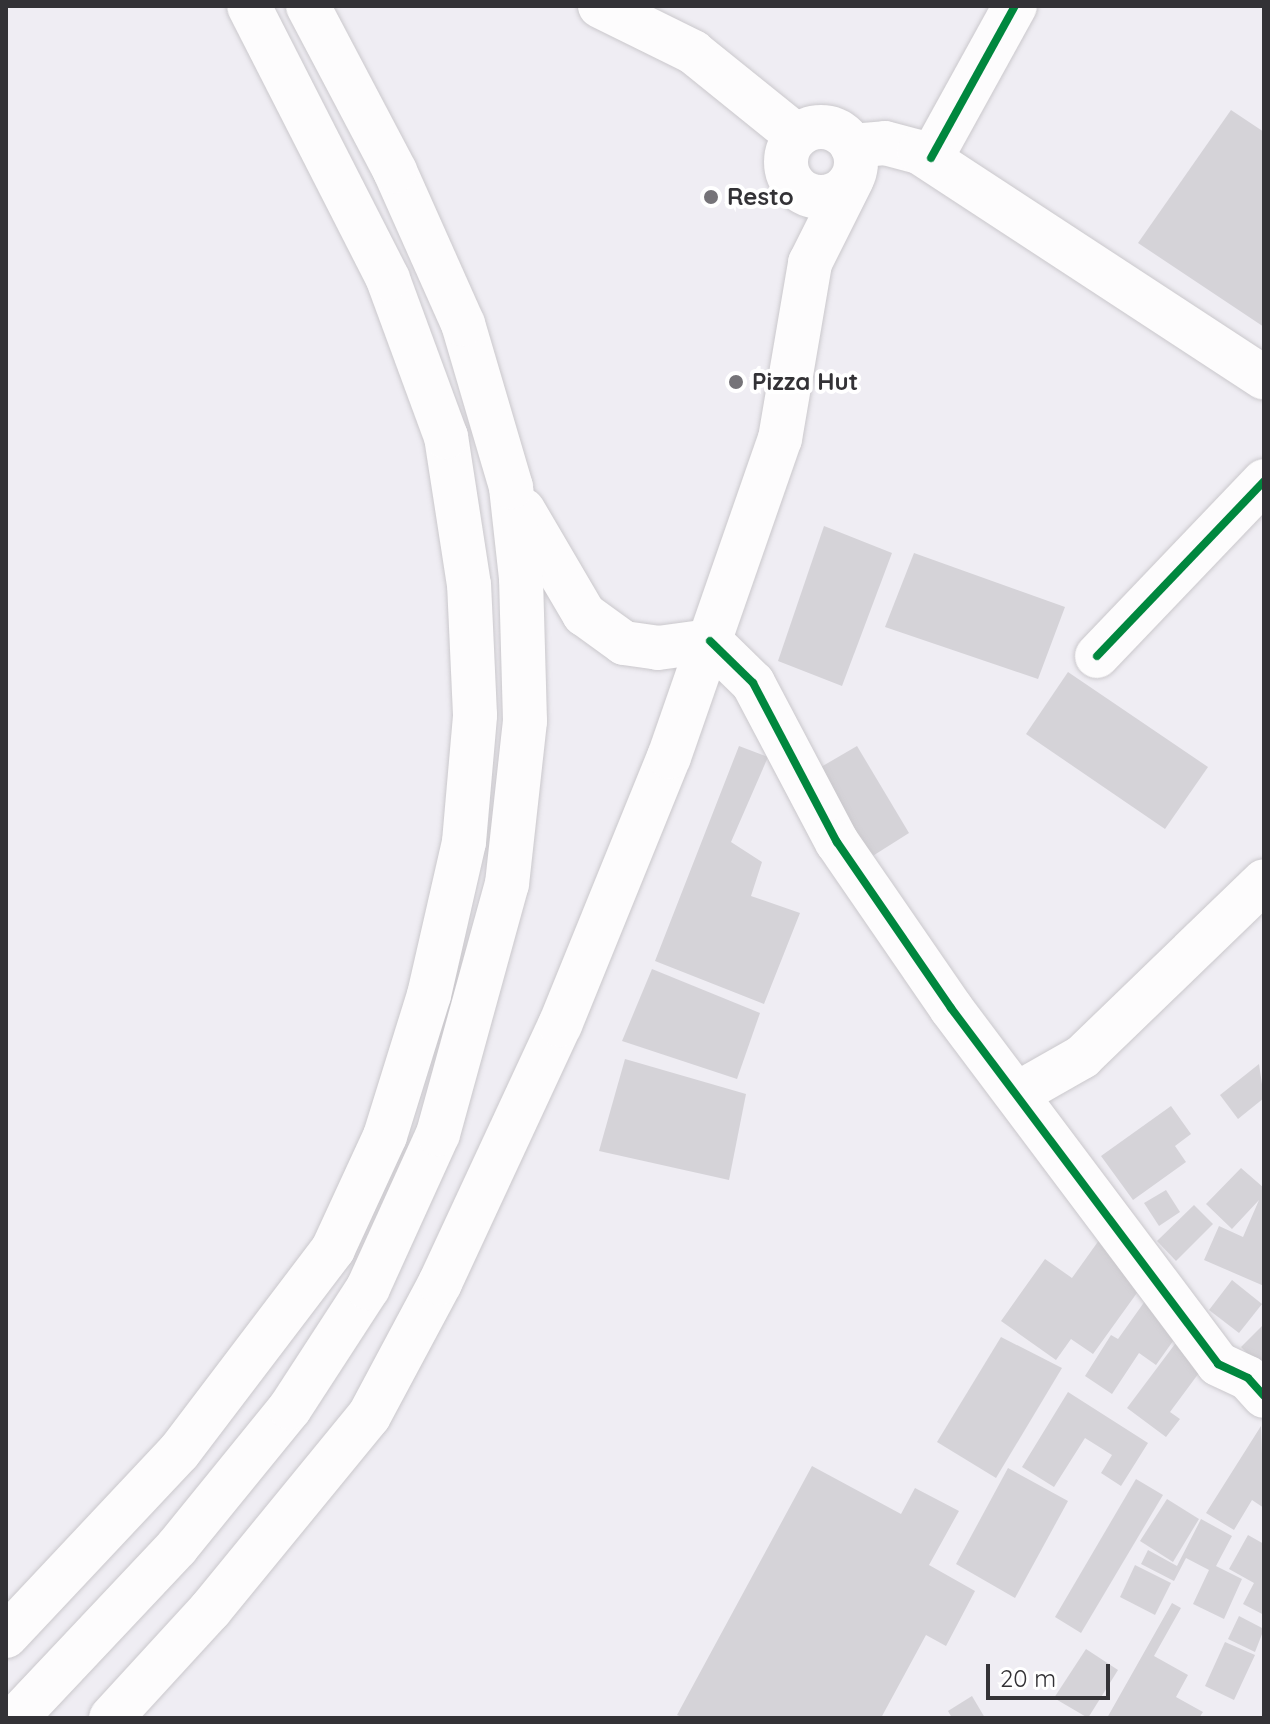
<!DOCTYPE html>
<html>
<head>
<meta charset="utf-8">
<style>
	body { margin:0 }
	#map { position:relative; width:1270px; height:1724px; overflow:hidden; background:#efedf3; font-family:Quicksand,sans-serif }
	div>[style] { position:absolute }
	.building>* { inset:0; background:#d5d3d8 }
	.roads { filter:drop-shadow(0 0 2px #cac8cc) drop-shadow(0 0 2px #cac8cc) }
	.minor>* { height:44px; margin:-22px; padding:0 22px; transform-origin:22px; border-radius:22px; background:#fdfcfd }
	.major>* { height:44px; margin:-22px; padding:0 22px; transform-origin:22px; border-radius:22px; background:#fdfcfd }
	.major>.ring { margin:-22px; padding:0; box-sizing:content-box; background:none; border:44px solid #fdfcfd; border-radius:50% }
	.highway>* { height:44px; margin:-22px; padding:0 22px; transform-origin:22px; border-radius:22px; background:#fdfcfd }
	.cycleway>* { height:8px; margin:-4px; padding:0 4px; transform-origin:4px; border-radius:4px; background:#00873e }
	.dots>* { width:22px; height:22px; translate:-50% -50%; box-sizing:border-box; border:4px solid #fff; border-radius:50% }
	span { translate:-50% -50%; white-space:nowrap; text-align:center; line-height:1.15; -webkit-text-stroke:8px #fff; paint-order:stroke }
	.poi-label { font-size:24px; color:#333236; font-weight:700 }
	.left { translate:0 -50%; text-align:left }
	.frame { position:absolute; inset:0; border:8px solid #333236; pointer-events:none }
	.scale { position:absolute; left:986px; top:1664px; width:124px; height:36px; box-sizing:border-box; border:4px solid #333236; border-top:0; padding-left:10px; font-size:24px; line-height:28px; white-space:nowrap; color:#333236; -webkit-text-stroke:6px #fff; paint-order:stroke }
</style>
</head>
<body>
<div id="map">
	<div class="building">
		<div style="clip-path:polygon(1231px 110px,1264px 132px,1264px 327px,1138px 243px)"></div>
		<div style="clip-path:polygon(824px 526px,892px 553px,842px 686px,778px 661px)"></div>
		<div style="clip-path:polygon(914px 553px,1065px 607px,1038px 679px,885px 627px)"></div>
		<div style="clip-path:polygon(1068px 672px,1208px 767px,1165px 829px,1026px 734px)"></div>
		<div style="clip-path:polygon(739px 746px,768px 757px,731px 842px,762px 862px,751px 896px,800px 913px,764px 1004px,655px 961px)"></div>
		<div style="clip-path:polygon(857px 746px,909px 833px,860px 864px,809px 774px)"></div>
		<div style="clip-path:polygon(652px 969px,760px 1013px,737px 1079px,622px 1041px)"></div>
		<div style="clip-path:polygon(625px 1059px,746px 1094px,729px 1180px,599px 1151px)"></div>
		<div style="clip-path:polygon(1259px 1064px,1264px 1098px,1238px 1119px,1220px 1095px)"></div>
		<div style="clip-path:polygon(1171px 1106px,1191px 1134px,1175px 1146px,1186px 1162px,1133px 1200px,1101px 1156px)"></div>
		<div style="clip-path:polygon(1241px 1168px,1264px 1188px,1264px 1286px,1204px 1260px,1219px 1226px,1243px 1237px,1259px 1200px,1232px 1229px,1206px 1204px)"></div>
		<div style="clip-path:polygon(1166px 1190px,1180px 1212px,1159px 1226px,1144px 1203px)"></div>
		<div style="clip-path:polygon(1194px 1205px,1213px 1224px,1176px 1261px,1157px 1241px)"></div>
		<div style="clip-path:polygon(1102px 1236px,1152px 1272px,1093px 1354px,1071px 1339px,1056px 1360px,1001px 1321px,1045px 1259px,1072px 1278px)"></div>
		<div style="clip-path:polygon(1232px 1280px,1262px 1304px,1239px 1333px,1209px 1310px)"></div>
		<div style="clip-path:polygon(1145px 1301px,1183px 1327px,1156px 1365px,1139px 1353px,1112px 1394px,1085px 1376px,1111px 1335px,1118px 1339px)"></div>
		<div style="clip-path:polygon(1264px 1324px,1264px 1359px,1258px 1364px,1241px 1347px)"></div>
		<div style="clip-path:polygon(1184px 1332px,1213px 1354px,1170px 1412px,1180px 1419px,1166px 1437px,1127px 1408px)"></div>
		<div style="clip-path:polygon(1001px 1337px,1062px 1368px,996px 1478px,937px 1442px)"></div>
		<div style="clip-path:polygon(1068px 1392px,1148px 1443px,1121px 1486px,1101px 1473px,1112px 1455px,1085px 1438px,1054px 1487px,1022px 1467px)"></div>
		<div style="clip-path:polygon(1261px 1426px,1264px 1508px,1252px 1500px,1234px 1530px,1206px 1513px)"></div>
		<div style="clip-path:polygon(812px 1466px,901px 1514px,915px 1488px,959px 1511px,929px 1565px,975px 1591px,946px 1646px,926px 1635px,881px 1718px,684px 1718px,677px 1715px)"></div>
		<div style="clip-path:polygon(1008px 1468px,1068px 1501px,1015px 1598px,956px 1564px)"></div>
		<div style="clip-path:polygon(1136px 1479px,1163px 1495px,1081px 1633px,1055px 1617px)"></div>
		<div style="clip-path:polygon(1167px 1499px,1199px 1519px,1173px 1562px,1140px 1541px)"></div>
		<div style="clip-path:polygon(1201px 1519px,1232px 1536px,1216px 1566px,1242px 1579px,1224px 1619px,1193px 1604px,1209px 1570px,1186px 1558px,1174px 1581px,1141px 1564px,1148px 1550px,1177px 1566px)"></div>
		<div style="clip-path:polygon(1248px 1535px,1264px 1544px,1264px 1615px,1243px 1604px,1254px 1583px,1229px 1569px)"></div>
		<div style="clip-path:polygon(1135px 1565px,1171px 1583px,1155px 1615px,1120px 1597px)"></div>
		<div style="clip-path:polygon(1172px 1603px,1181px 1608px,1154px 1656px,1188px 1675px,1176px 1697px,1203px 1712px,1199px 1718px,1107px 1718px)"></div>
		<div style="clip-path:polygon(1239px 1616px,1264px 1629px,1255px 1652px,1228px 1639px)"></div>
		<div style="clip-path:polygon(1225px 1642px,1255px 1655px,1234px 1700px,1205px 1686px)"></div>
		<div style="clip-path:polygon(1086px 1649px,1118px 1670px,1088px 1718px,1054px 1698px)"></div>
		<div style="clip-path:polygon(972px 1696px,985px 1718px,952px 1718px,948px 1711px)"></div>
	</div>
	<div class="roads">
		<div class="minor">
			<div style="left:931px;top:158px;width:174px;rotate:-61.1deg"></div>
			<div style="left:710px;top:641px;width:60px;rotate:44.3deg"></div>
			<div style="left:753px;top:683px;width:180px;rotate:62.2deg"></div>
			<div style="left:837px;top:842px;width:201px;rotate:55.5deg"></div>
			<div style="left:951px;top:1008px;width:445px;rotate:53.1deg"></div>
			<div style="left:1218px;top:1364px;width:33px;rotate:25deg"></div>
			<div style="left:1248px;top:1378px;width:24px;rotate:48deg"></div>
			<div style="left:1097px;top:656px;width:242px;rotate:-46.3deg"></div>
			<div style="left:1017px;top:1094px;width:75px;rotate:-29.6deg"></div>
			<div style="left:1082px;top:1057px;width:253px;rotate:-44deg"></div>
		</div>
		<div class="major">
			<div style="left:600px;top:6px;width:104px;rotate:26.3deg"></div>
			<div style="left:693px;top:52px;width:134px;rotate:38.9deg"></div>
			<div class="ring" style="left:786px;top:127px;width:26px;height:26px"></div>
			<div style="left:852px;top:146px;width:33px;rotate:-5deg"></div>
			<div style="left:885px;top:143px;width:35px;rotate:15deg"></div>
			<div style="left:919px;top:152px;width:412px;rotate:33.2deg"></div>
			<div style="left:111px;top:1718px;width:147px;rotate:-47.5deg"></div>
			<div style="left:210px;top:1610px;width:251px;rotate:-50.7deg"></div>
			<div style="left:369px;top:1416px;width:151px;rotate:-61.9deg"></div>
			<div style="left:440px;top:1283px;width:285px;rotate:-65.1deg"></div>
			<div style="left:560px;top:1025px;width:289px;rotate:-67.9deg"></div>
			<div style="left:669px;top:757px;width:337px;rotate:-70.8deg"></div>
			<div style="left:780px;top:439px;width:179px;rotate:-80.3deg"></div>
			<div style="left:810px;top:263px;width:92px;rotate:-63.4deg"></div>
		</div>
		<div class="highway">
			<div style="left:523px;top:510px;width:121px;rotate:59.6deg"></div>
			<div style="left:584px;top:614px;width:49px;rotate:35.9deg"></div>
			<div style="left:624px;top:643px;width:34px;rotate:8deg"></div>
			<div style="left:658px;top:648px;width:52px;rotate:-7.7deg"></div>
			<div style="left:6px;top:1636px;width:253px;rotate:-46.8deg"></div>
			<div style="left:179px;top:1452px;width:255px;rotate:-52.8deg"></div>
			<div style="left:333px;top:1249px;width:124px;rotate:-65.3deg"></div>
			<div style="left:385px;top:1136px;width:148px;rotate:-72.7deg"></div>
			<div style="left:429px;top:995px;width:157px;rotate:-77.1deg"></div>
			<div style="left:464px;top:842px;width:127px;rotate:-85deg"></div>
			<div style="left:475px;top:715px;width:130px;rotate:-92.6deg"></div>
			<div style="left:469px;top:585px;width:150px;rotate:-98.8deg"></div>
			<div style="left:446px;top:437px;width:168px;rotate:-110.2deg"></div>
			<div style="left:388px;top:279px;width:306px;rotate:-117deg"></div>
			<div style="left:16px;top:1718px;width:235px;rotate:-46.7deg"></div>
			<div style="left:177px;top:1547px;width:179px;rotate:-50.9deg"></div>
			<div style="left:290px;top:1408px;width:143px;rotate:-57deg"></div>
			<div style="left:368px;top:1288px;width:169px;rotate:-65.6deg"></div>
			<div style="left:438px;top:1134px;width:259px;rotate:-74.6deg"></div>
			<div style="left:507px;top:884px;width:164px;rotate:-83.7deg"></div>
			<div style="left:525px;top:721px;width:143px;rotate:-91.6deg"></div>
			<div style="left:521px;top:578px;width:92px;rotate:-96.3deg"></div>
			<div style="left:511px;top:487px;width:170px;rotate:-106.4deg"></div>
			<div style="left:463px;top:324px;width:167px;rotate:-114deg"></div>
			<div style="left:395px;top:171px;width:187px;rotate:-117.8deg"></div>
		</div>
	</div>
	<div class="cycleway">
		<div style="left:931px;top:158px;width:174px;rotate:-61.1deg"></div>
		<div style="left:710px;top:641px;width:60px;rotate:44.3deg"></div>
		<div style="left:753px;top:683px;width:180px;rotate:62.2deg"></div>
		<div style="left:837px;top:842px;width:201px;rotate:55.5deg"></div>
		<div style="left:951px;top:1008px;width:445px;rotate:53.1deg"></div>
		<div style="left:1218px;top:1364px;width:33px;rotate:25deg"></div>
		<div style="left:1248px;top:1378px;width:24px;rotate:48deg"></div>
		<div style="left:1097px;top:656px;width:242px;rotate:-46.3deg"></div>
	</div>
	<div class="dots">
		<div style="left:711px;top:197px;background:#757378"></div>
		<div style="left:736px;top:382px;background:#757378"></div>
	</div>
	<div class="poi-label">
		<span class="left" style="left:727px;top:197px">Resto</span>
		<span class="left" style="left:752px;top:382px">Pizza Hut</span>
	</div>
	<div class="frame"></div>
	<div class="scale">20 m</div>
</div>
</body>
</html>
